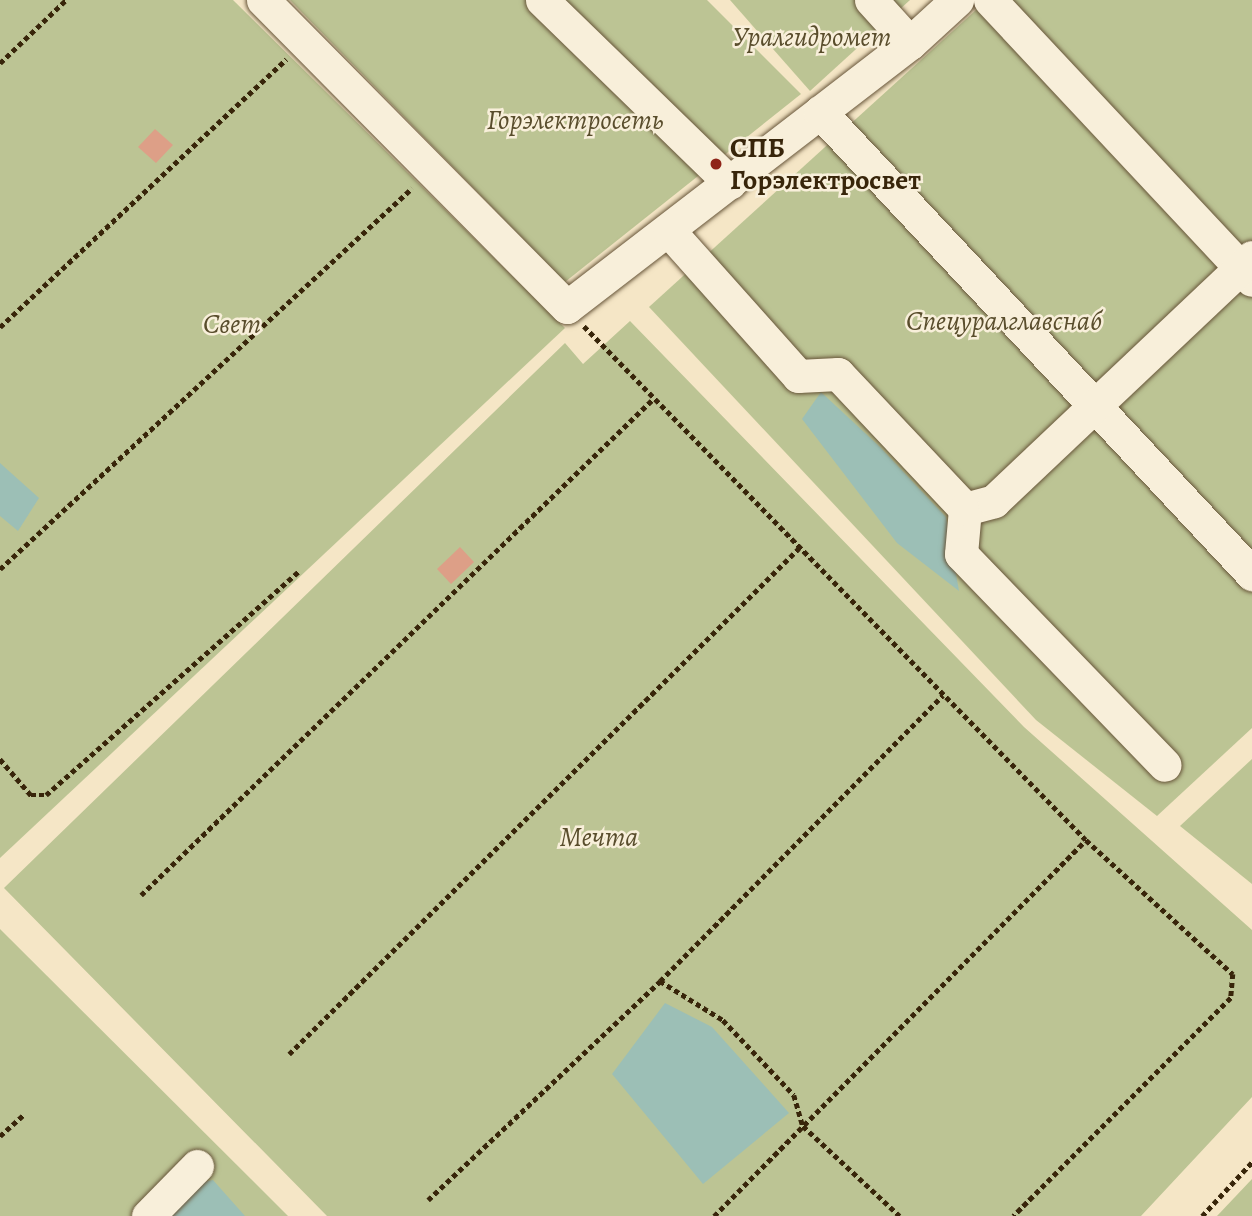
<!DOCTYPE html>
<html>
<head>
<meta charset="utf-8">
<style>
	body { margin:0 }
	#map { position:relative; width:1252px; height:1216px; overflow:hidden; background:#f5e6c6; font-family:Alegreya,serif }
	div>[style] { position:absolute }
	.green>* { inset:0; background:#bcc494 }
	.water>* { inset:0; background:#9cbfb6 }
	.building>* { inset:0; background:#dd9f87 }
	.path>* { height:4.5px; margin-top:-2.25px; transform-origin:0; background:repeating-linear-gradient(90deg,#38250a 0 5px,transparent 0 8.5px) }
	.roads { filter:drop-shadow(0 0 2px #675539) drop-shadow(0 0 2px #675539) }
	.minor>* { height:33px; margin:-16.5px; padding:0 16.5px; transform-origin:16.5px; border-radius:16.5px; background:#f8efda }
	.dots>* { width:19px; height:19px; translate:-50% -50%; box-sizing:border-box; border:4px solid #f8efda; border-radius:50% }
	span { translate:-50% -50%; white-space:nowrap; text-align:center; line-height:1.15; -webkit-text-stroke:5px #f8efda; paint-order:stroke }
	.park-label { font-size:28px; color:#594d2c; font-style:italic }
	.poi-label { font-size:28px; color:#38250a; font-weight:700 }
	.left { translate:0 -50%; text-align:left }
</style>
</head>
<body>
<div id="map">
	<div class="green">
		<div style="clip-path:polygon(0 0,233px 0,565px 328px,0 858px)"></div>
		<div style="clip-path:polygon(290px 0,707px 0,801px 94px,565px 282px)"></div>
		<div style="clip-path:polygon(730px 0,910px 0,810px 91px)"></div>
		<div style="clip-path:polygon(987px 0,1252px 0,1252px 728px,1157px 816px,1036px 720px,649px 307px)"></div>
		<div style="clip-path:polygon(630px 321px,1024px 727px,1252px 930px,1252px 1097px,1141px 1216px,327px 1216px,4px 888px,565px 343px,583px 364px)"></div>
		<div style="clip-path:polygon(1252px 759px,1252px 884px,1180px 826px)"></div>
		<div style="clip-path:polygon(0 929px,288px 1216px,0 1216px)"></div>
		<div style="clip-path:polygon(1252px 1179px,1252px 1216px,1217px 1216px)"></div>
	</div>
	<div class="water">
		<div style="clip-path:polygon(821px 392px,880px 447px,946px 517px,959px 591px,897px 543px,802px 419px)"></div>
		<div style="clip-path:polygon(0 463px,39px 498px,18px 531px,0 516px)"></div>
		<div style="clip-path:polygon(665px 1003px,712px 1027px,789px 1113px,703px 1184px,612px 1074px)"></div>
		<div style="clip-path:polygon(213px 1180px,245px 1216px,167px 1216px,194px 1184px)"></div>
	</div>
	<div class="building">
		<div style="clip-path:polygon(155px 129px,173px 145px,156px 163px,138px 147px)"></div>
		<div style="clip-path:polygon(460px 547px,474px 562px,451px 584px,437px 569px)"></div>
	</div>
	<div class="path">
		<div style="left:0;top:63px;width:91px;rotate:-43.7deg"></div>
		<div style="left:584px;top:326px;width:718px;rotate:45.68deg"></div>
		<div style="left:1086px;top:840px;width:199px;rotate:42.4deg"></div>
		<div style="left:1233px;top:974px;width:24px;rotate:95deg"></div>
		<div style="left:1231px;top:998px;width:308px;rotate:134.9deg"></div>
		<div style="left:0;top:327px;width:392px;rotate:-43.1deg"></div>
		<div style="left:0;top:569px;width:561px;rotate:-42.76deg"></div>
		<div style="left:0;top:759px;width:48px;rotate:49.3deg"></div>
		<div style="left:31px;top:795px;width:15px"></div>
		<div style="left:46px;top:795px;width:338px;rotate:-41.5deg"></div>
		<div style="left:141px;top:895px;width:713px;rotate:-44.09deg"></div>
		<div style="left:660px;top:981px;width:74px;rotate:31.8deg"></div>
		<div style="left:723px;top:1020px;width:103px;rotate:46.6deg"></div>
		<div style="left:794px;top:1095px;width:32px;rotate:74deg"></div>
		<div style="left:803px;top:1126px;width:132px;rotate:42.9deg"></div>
		<div style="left:289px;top:1054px;width:718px;rotate:-44.77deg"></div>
		<div style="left:0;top:1136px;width:31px;rotate:-42deg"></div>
		<div style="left:428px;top:1200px;width:319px;rotate:-43.3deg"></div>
		<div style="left:660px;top:981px;width:402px;rotate:-45.3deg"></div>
		<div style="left:714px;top:1216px;width:529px;rotate:-45.31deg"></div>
		<div style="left:1202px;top:1216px;width:74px;rotate:-47.2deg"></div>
	</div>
	<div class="roads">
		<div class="minor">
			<div style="left:263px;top:0;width:432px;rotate:45.3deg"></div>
			<div style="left:567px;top:307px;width:433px;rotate:-37.6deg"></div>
			<div style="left:910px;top:43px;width:64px;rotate:-42.5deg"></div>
			<div style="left:542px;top:0;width:262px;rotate:44.2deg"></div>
			<div style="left:871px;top:0;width:58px;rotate:47.8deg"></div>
			<div style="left:990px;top:0;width:383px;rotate:46.9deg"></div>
			<div style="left:820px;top:112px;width:633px;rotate:46.92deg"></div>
			<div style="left:669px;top:231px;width:194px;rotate:48.3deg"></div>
			<div style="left:798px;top:376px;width:40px;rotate:-2.9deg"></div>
			<div style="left:838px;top:374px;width:185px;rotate:46.7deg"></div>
			<div style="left:965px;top:509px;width:45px;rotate:95.1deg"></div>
			<div style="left:961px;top:554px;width:293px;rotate:46deg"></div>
			<div style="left:965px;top:509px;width:30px;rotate:-15deg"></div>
			<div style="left:994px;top:501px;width:355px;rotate:-43.4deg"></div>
			<div style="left:148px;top:1216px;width:70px;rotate:-45.6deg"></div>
		</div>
	</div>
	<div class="dots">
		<div style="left:716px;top:164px;background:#8f2418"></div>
	</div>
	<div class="park-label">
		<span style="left:812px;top:37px">Уралгидромет</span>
		<span style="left:575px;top:120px">Горэлектросеть</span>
		<span style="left:1004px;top:321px">Спецуралглавснаб</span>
		<span style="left:232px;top:324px">Свет</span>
		<span style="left:599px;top:837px">Мечта</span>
	</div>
	<div class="poi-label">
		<span class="left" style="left:730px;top:164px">СПБ<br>Горэлектросвет</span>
	</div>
</div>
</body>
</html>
